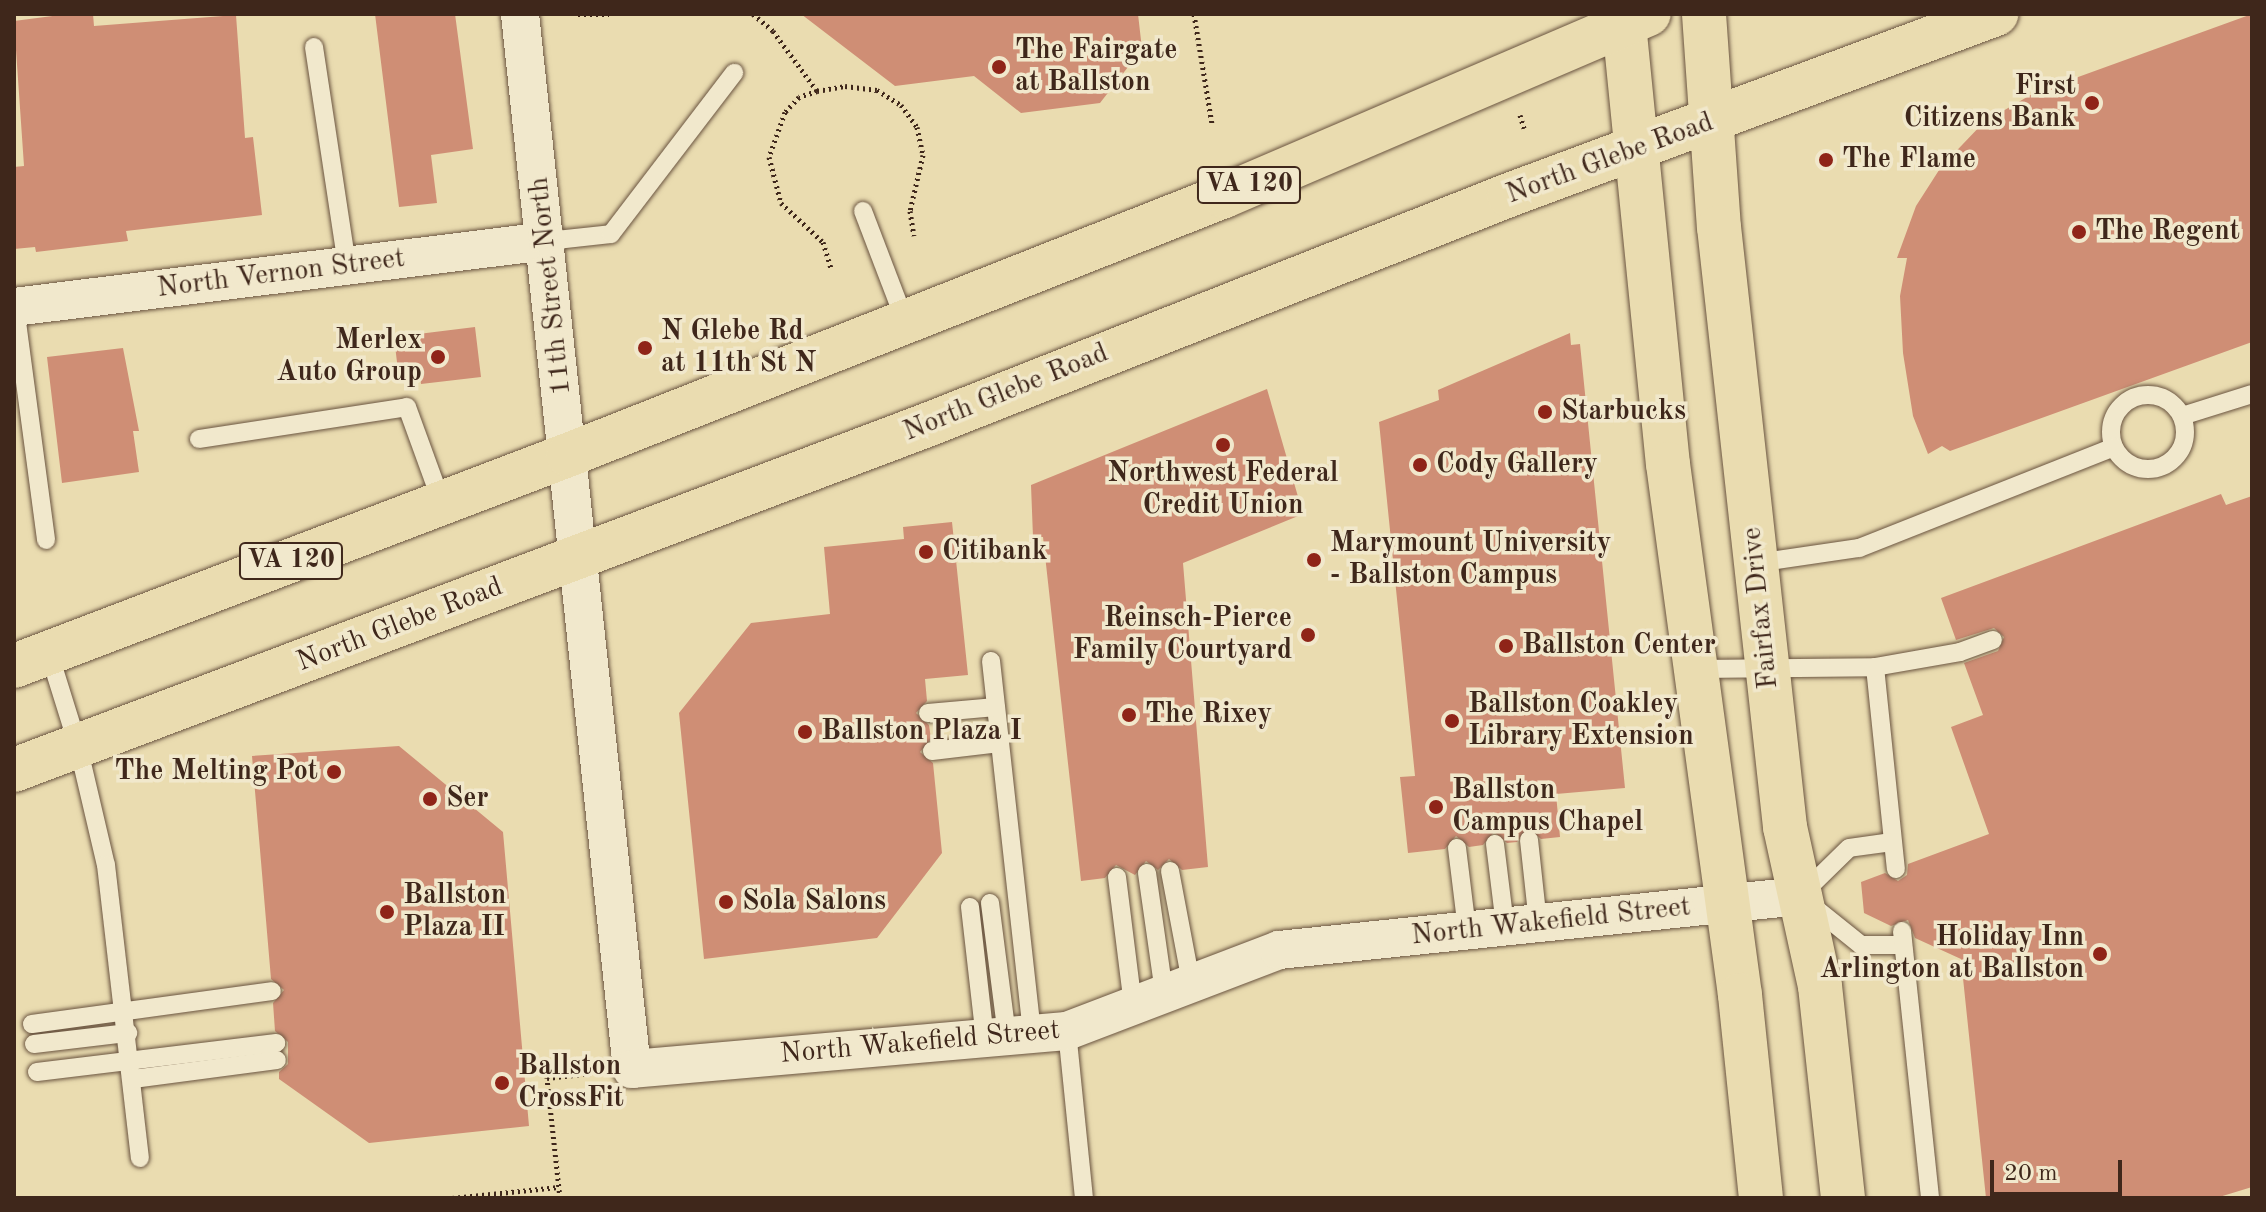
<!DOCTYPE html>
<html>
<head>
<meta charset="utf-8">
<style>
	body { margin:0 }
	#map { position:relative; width:2266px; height:1212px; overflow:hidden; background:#eadcb0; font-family:"Old Standard TT",serif }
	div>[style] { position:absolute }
	.building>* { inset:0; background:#cf8e75 }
	.path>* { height:5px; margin-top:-2.5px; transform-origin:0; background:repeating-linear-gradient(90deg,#3f271b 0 2px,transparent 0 6px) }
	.roads { filter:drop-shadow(0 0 2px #6a5440) drop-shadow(0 0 2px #6a5440) }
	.service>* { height:18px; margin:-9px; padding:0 9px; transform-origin:9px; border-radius:9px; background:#f1e8cc }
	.service>.ring { margin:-9px; padding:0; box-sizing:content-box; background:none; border:18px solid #f1e8cc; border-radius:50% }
	.minor>* { height:38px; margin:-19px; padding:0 19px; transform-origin:19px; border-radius:19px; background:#f1e8cc }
	.primary>* { height:44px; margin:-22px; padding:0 22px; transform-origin:22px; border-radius:22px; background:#eadcb0 }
	.dots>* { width:22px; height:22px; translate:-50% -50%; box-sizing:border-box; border:4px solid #f1e8cc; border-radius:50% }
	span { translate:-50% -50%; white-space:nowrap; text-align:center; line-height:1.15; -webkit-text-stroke:7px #f1e8cc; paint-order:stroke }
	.shield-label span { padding:2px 6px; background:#f1e8cc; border:2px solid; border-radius:6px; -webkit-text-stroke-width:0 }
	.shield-label { font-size:26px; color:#3f271b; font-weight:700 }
	.poi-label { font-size:28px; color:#3f271b; font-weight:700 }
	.left { translate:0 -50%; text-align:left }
	.right { translate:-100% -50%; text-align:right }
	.street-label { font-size:28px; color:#3f271b }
	.frame { position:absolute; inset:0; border:16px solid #3f271b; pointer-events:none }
	.scale { position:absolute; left:1990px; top:1160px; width:132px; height:36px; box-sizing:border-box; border:4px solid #3f271b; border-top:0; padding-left:10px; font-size:24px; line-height:28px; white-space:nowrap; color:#3f271b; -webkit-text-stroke:6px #f1e8cc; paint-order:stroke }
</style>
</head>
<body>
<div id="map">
	<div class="building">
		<div style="clip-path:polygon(68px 14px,93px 14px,94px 26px,236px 15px,245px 138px,253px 137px,262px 215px,126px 231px,128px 241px,36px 252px,35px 247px,14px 249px,14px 167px,24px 166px,14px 21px)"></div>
		<div style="clip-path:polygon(375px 14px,455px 14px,473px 149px,431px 155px,437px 203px,399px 207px)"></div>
		<div style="clip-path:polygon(801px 14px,1138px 14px,1142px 49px,1100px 103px,1021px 113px,974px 76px,895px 86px)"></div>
		<div style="clip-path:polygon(2252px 14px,2252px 342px,1950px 451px,1942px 446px,1928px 454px,1913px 416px,1903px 353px,1900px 296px,1907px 258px,1897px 258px,1916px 206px,1941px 167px,1984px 122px,2034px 93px)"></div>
		<div style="clip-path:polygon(475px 327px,481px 377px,421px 384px,420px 376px,399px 379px,394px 337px)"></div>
		<div style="clip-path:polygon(1570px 333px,1571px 345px,1580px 344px,1625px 788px,1556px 794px,1560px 837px,1541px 839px,1528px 828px,1517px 842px,1507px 843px,1494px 832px,1483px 845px,1469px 847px,1456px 836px,1445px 849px,1408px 853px,1400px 777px,1415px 776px,1379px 422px,1439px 400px,1438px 390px)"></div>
		<div style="clip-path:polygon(123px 348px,139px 431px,133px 431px,139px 472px,62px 483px,47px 357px)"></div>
		<div style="clip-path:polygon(1267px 389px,1303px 514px,1183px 563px,1208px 867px,1182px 870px,1169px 859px,1158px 870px,1146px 861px,1135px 875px,1116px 865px,1105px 878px,1081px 881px,1043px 537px,1033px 537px,1031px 485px)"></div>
		<div style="clip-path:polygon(2221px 494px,2226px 505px,2252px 496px,2252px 1187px,2216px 1198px,1986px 1198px,1961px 959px,1915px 938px,1908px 920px,1891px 926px,1864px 913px,1861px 882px,1885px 873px,1898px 881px,1907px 875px,1908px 864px,1989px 834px,1951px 727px,1983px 715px,1964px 663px,1998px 651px,2004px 637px,1994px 628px,1956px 640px,1941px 598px)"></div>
		<div style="clip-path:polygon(952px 522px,968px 675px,925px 679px,927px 701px,916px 713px,929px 725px,931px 739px,920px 752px,933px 763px,942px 853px,877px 938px,704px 959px,679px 713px,751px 623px,830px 614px,824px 547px,904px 539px,903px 527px)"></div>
		<div style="clip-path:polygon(399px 746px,503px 832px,529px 1126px,369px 1143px,279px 1079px,279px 1072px,288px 1064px,288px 1042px,275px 1031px,273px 1003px,284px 990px,271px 979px,252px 756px)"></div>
	</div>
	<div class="path">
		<div style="left:578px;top:14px;width:31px"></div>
		<div style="left:753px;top:14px;width:26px;rotate:40deg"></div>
		<div style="left:773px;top:31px;width:74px;rotate:53.7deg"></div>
		<div style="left:817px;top:91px;width:28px;rotate:-10deg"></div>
		<div style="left:845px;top:86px;width:32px;rotate:7deg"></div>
		<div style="left:877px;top:90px;width:28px;rotate:32deg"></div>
		<div style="left:901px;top:105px;width:27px;rotate:54deg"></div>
		<div style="left:917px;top:127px;width:29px;rotate:78deg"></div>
		<div style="left:923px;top:155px;width:57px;rotate:103.1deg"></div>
		<div style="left:910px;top:211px;width:25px;rotate:81deg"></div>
		<div style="left:1194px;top:14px;width:111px;rotate:80.7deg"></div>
		<div style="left:817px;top:91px;width:19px;rotate:162deg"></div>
		<div style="left:799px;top:97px;width:21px;rotate:133deg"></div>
		<div style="left:785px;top:112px;width:48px;rotate:109.6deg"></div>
		<div style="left:769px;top:157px;width:48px;rotate:75.4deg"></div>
		<div style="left:781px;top:203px;width:57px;rotate:42.9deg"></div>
		<div style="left:823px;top:242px;width:28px;rotate:73deg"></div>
		<div style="left:1520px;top:115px;width:14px;rotate:73deg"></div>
		<div style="left:452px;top:1198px;width:107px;rotate:-5.9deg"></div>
		<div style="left:560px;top:1198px;width:121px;rotate:-96.2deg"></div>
		<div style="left:547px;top:1078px;width:45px;rotate:-6.3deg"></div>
	</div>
	<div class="roads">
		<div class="service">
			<div style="left:314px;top:47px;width:221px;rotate:81.4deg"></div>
			<div style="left:863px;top:211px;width:118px;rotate:69.1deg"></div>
			<div style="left:547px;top:241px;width:64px;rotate:-6.2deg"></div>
			<div style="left:611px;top:234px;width:203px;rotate:-52.6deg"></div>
			<div style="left:15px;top:307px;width:235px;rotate:82.4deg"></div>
			<div class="ring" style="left:2111px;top:395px;width:56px;height:56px"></div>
			<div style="left:2182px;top:416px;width:73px;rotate:-17.4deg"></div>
			<div style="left:199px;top:439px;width:210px;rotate:-8.7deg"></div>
			<div style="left:407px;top:407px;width:102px;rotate:70deg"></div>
			<div style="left:1756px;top:563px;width:104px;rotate:-8.3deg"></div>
			<div style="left:1859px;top:548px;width:274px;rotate:-21.6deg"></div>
			<div style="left:49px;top:653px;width:97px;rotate:72.7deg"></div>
			<div style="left:78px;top:746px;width:122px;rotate:76.8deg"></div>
			<div style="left:106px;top:865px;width:295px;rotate:83.4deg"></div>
			<div style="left:991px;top:661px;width:375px;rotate:83.7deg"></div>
			<div style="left:1875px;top:667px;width:203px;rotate:84.1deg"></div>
			<div style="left:1696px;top:669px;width:179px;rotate:-0.6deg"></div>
			<div style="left:1875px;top:667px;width:86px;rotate:-10deg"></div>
			<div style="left:1960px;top:652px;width:35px;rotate:-20deg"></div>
			<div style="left:928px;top:713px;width:68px;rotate:-5deg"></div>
			<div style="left:932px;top:751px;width:68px;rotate:-6.7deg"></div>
			<div style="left:1529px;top:840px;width:83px;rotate:83.8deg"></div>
			<div style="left:1892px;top:842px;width:43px;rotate:172.1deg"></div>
			<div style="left:1849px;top:848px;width:69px;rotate:135.6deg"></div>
			<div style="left:1800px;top:896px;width:78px;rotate:38.8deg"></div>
			<div style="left:1861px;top:945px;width:42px"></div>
			<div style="left:1495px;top:844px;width:83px;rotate:83deg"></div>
			<div style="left:1457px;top:848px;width:83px;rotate:83deg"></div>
			<div style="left:1170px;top:871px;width:113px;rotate:79.3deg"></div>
			<div style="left:1147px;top:873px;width:121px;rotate:81.9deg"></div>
			<div style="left:1117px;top:877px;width:129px;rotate:82.9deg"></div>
			<div style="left:990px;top:903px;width:134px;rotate:82.7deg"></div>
			<div style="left:970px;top:907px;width:132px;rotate:83.5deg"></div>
			<div style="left:1902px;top:931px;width:268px;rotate:84deg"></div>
			<div style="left:32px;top:1024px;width:242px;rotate:-7.8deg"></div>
			<div style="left:1067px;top:1031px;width:168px;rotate:84.2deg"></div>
			<div style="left:34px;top:1044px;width:95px;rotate:-6.7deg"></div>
			<div style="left:37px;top:1072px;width:241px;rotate:-6.9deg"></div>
			<div style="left:133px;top:1079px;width:145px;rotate:-7.5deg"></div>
		</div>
		<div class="minor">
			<div style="left:520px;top:14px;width:1061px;rotate:83.94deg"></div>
			<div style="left:632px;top:1069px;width:437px;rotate:-5deg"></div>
			<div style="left:1067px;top:1031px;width:227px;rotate:-20.9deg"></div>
			<div style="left:1279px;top:950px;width:524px;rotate:-5.92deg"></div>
			<div style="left:14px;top:307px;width:537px;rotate:-7.06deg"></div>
		</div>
		<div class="primary">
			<div style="left:1623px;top:14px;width:452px;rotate:84.3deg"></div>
			<div style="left:1668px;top:464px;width:536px;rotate:82.28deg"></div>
			<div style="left:1740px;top:995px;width:204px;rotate:84.1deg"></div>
			<div style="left:1704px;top:14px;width:214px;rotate:86deg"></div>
			<div style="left:1719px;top:227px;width:604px;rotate:83.72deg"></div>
			<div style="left:1785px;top:827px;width:163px;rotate:77.6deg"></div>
			<div style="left:1820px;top:986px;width:213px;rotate:83.8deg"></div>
			<div style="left:14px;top:666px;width:593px;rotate:-20.85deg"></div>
			<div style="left:568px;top:455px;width:705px;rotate:-21.54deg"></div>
			<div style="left:1224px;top:196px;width:462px;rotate:-23.2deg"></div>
			<div style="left:14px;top:770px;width:976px;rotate:-20.7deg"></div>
			<div style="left:927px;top:425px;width:626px;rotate:-21.56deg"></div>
			<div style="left:1509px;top:195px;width:520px;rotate:-20.39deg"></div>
		</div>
	</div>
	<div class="dots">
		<div style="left:999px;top:67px;background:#8f2418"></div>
		<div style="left:2092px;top:103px;background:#8f2418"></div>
		<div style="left:1826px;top:160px;background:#8f2418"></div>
		<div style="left:2079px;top:232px;background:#8f2418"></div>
		<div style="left:645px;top:348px;background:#8f2418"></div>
		<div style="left:438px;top:357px;background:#8f2418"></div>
		<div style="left:1545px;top:412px;background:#8f2418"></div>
		<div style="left:1223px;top:445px;background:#8f2418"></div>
		<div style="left:1420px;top:465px;background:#8f2418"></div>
		<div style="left:926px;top:552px;background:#8f2418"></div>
		<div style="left:1314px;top:560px;background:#8f2418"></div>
		<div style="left:1308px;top:635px;background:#8f2418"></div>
		<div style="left:1506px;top:646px;background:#8f2418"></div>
		<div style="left:1129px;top:715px;background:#8f2418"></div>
		<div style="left:1452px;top:721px;background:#8f2418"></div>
		<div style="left:805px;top:732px;background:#8f2418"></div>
		<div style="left:334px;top:772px;background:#8f2418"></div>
		<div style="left:430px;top:799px;background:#8f2418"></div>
		<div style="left:1436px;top:807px;background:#8f2418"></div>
		<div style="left:726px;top:902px;background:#8f2418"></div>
		<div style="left:387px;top:912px;background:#8f2418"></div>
		<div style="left:2100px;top:954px;background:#8f2418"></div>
		<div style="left:502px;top:1083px;background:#8f2418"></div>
	</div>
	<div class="shield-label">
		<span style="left:1249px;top:185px">VA 120</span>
		<span style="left:291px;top:561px">VA 120</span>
	</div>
	<div class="poi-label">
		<span class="left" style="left:1015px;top:67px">The Fairgate<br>at Ballston</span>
		<span class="right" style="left:2076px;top:103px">First<br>Citizens Bank</span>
		<span class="left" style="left:1842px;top:160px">The Flame</span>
		<span class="left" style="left:2095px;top:232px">The Regent</span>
		<span class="left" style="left:661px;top:348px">N Glebe Rd<br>at 11th St N</span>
		<span class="right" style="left:422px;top:357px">Merlex<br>Auto Group</span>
		<span class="left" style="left:1561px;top:412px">Starbucks</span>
		<span class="left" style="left:1436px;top:465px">Cody Gallery</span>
		<span style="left:1223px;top:490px">Northwest Federal<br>Credit Union</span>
		<span class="left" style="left:1330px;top:560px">Marymount University<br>- Ballston Campus</span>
		<span class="left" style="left:942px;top:552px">Citibank</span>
		<span class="right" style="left:1292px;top:635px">Reinsch-Pierce<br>Family Courtyard</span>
		<span class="left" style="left:1522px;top:646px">Ballston Center</span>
		<span class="left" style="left:1468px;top:721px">Ballston Coakley<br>Library Extension</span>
		<span class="left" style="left:1145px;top:715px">The Rixey</span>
		<span class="left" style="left:821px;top:732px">Ballston Plaza I</span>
		<span class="right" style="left:318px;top:772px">The Melting Pot</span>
		<span class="left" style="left:1452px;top:807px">Ballston<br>Campus Chapel</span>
		<span class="left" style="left:446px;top:799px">Ser</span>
		<span class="left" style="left:403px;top:912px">Ballston<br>Plaza II</span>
		<span class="left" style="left:742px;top:902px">Sola Salons</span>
		<span class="right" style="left:2084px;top:954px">Holiday Inn<br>Arlington at Ballston</span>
		<span class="left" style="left:518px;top:1083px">Ballston<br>CrossFit</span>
	</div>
	<div class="street-label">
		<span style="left:1610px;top:159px;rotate:-20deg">North Glebe Road</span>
		<span style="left:281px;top:274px;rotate:-7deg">North Vernon Street</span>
		<span style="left:551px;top:286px;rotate:-96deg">11th Street North</span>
		<span style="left:1006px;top:393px;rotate:-22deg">North Glebe Road</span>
		<span style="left:1761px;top:608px;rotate:-96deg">Fairfax Drive</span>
		<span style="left:400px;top:625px;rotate:-21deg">North Glebe Road</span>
		<span style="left:1551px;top:922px;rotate:-6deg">North Wakefield Street</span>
		<span style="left:920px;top:1043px;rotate:-5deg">North Wakefield Street</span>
	</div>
	<div class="frame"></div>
	<div class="scale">20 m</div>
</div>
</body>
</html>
